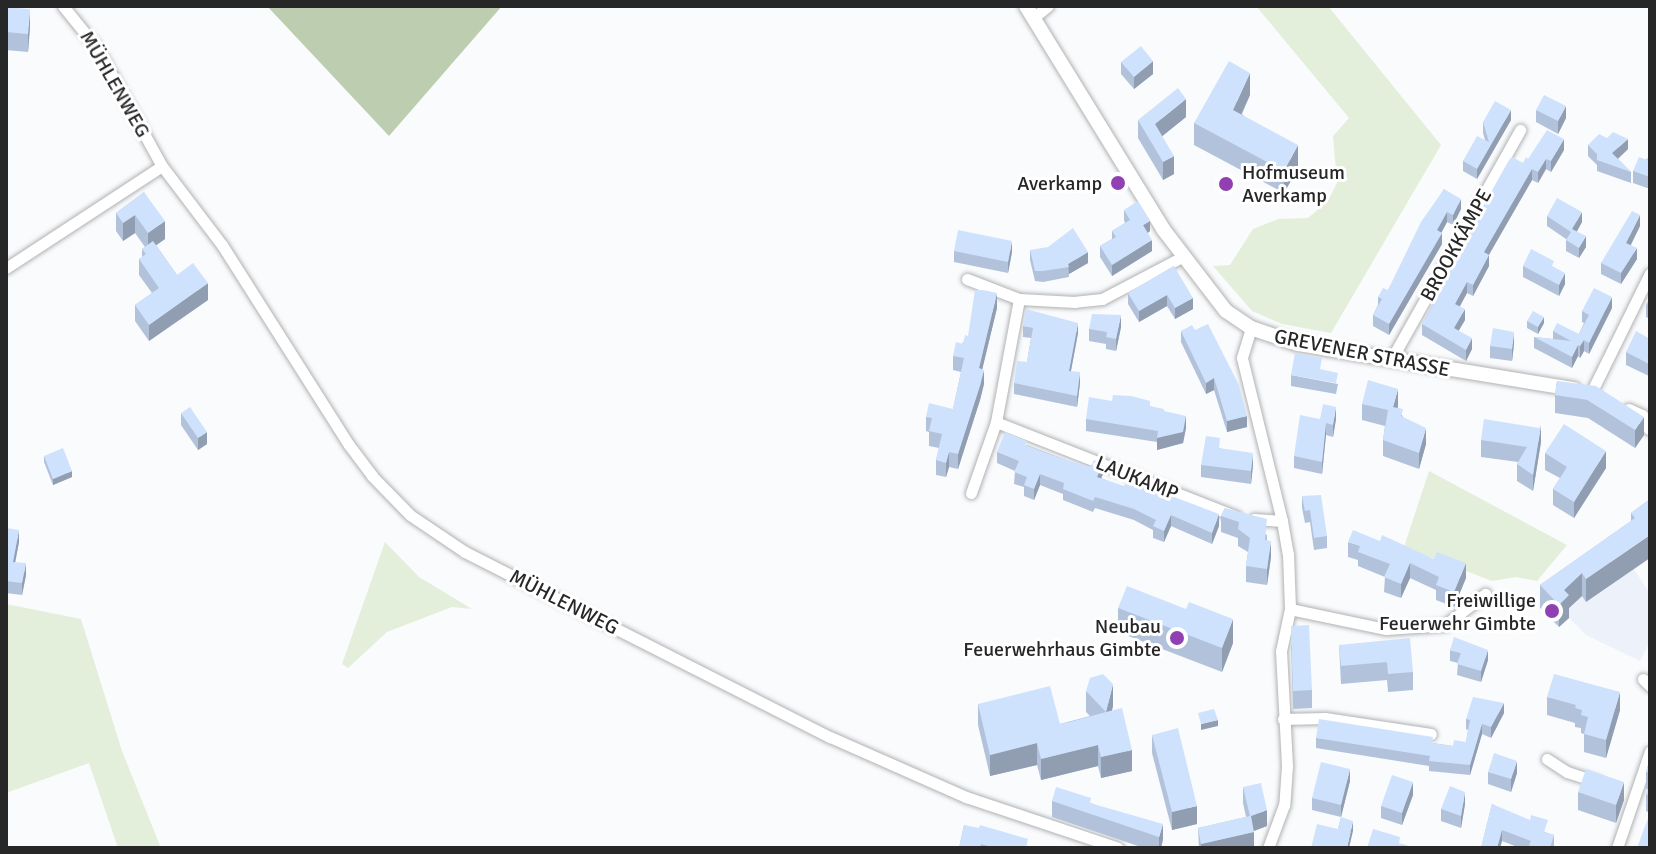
<!DOCTYPE html>
<html>
<head>
<meta charset="utf-8">
<style>
	body { margin:0 }
	#map { position:relative; width:1656px; height:854px; overflow:hidden; background:#fafbfd; font-family:Signika,sans-serif }
	div>[style] { position:absolute }
	.built>* { inset:0; background:#ecf1fa }
	.green>* { inset:0; background:#e3efda }
	.forest>* { inset:0; background:#bdcdb0 }
	.roads { filter:drop-shadow(0 0 2px #b0b2b3) drop-shadow(0 0 2px #b0b2b3) }
	.minor>* { height:11px; margin:-5.5px; padding:0 5.5px; transform-origin:5.5px; border-radius:5.5px; background:#fff }
	.tertiary>* { height:14px; margin:-7px; padding:0 7px; transform-origin:7px; border-radius:7px; background:#fff }
	.wall>* { inset:0; background:#b2c2da }
	.shaded-wall>* { inset:0; background:#919eb1 }
	.building>* { inset:0; background:#cfe2fd }
	.dots>* { width:22px; height:22px; translate:-50% -50%; box-sizing:border-box; border:4px solid #fff; border-radius:50% }
	span { translate:-50% -50%; white-space:nowrap; text-align:center; line-height:1.15; -webkit-text-stroke:6px #fff; paint-order:stroke }
	.street-label { font-size:20px; color:#272728 }
	.poi-label { font-size:20px; color:#272728 }
	.left { translate:0 -50%; text-align:left }
	.right { translate:-100% -50%; text-align:right }
	.frame { position:absolute; inset:0; border:8px solid #272728; pointer-events:none }
</style>
</head>
<body>
<div id="map">
	<div class="built">
		<div style="clip-path:polygon(1634px 569px,1650px 594px,1650px 641px,1640px 661px,1586px 635px,1553px 601px)"></div>
	</div>
	<div class="green">
		<div style="clip-path:polygon(1256px 6px,1328px 6px,1441px 145px,1331px 333px,1282px 324px,1252px 311px,1213px 266px,1230px 265px,1253px 229px,1278px 219px,1308px 218px,1328px 201px,1337px 183px,1333px 136px,1349px 118px)"></div>
		<div style="clip-path:polygon(1429px 471px,1567px 545px,1537px 581px,1516px 577px,1492px 581px,1404px 547px)"></div>
		<div style="clip-path:polygon(385px 542px,419px 577px,472px 609px,452px 607px,387px 632px,348px 668px,342px 664px)"></div>
		<div style="clip-path:polygon(6px 604px,81px 619px,122px 751px,161px 848px,118px 848px,89px 763px,6px 793px)"></div>
	</div>
	<div class="forest">
		<div style="clip-path:polygon(267px 6px,502px 6px,389px 136px)"></div>
	</div>
	<div class="roads">
		<div class="minor">
			<div style="left:63px;top:6px;width:54px;rotate:51deg"></div>
			<div style="left:97px;top:48px;width:135px;rotate:61.2deg"></div>
			<div style="left:162px;top:166px;width:99px;rotate:52.8deg"></div>
			<div style="left:222px;top:245px;width:237px;rotate:57.6deg"></div>
			<div style="left:349px;top:445px;width:39px;rotate:53deg"></div>
			<div style="left:372px;top:476px;width:54px;rotate:45.7deg"></div>
			<div style="left:410px;top:515px;width:66px;rotate:33.9deg"></div>
			<div style="left:465px;top:552px;width:409px;rotate:26.9deg"></div>
			<div style="left:830px;top:737px;width:149px;rotate:23.8deg"></div>
			<div style="left:966px;top:797px;width:160px;rotate:18.5deg"></div>
			<div style="left:1033px;top:18px;width:19px;rotate:-39deg"></div>
			<div style="left:1182px;top:257px;width:90px;rotate:152.3deg"></div>
			<div style="left:1102px;top:299px;width:27px;rotate:174deg"></div>
			<div style="left:1075px;top:302px;width:56px;rotate:-176.9deg"></div>
			<div style="left:1019px;top:299px;width:125px;rotate:100.6deg"></div>
			<div style="left:996px;top:422px;width:259px;rotate:21.5deg"></div>
			<div style="left:6px;top:268px;width:186px;rotate:-33.2deg"></div>
			<div style="left:967px;top:279px;width:56px;rotate:21deg"></div>
			<div style="left:1251px;top:328px;width:31px;rotate:107deg"></div>
			<div style="left:1242px;top:358px;width:168px;rotate:76.2deg"></div>
			<div style="left:1282px;top:521px;width:34px;rotate:80deg"></div>
			<div style="left:1288px;top:554px;width:55px;rotate:87.9deg"></div>
			<div style="left:1290px;top:609px;width:43px;rotate:102.1deg"></div>
			<div style="left:1281px;top:651px;width:115px;rotate:87deg"></div>
			<div style="left:1287px;top:766px;width:39px;rotate:94deg"></div>
			<div style="left:1284px;top:805px;width:46px;rotate:110.4deg"></div>
			<div style="left:1391px;top:360px;width:264px;rotate:-60.7deg"></div>
			<div style="left:1592px;top:391px;width:131px;rotate:-63.8deg"></div>
			<div style="left:971px;top:493px;width:75px;rotate:-70.6deg"></div>
			<div style="left:1254px;top:519px;width:28px;rotate:4deg"></div>
			<div style="left:1290px;top:609px;width:98px;rotate:11.8deg"></div>
			<div style="left:1386px;top:629px;width:59px;rotate:-3.9deg"></div>
			<div style="left:1445px;top:625px;width:51px;rotate:-37.8deg"></div>
			<div style="left:1643px;top:679px;width:10px;rotate:45deg"></div>
			<div style="left:1283px;top:719px;width:42px;rotate:-1.4deg"></div>
			<div style="left:1325px;top:718px;width:107px;rotate:8.6deg"></div>
			<div style="left:1547px;top:759px;width:24px;rotate:33deg"></div>
			<div style="left:1567px;top:772px;width:32px;rotate:18deg"></div>
			<div style="left:1617px;top:848px;width:102px;rotate:-71.2deg"></div>
		</div>
		<div class="tertiary">
			<div style="left:1026px;top:6px;width:262px;rotate:58.4deg"></div>
			<div style="left:1163px;top:229px;width:103px;rotate:52.5deg"></div>
			<div style="left:1226px;top:311px;width:30px;rotate:34deg"></div>
			<div style="left:1251px;top:328px;width:50px;rotate:18.8deg"></div>
			<div style="left:1298px;top:344px;width:280px;rotate:9.3deg"></div>
			<div style="left:1629px;top:411px;width:14px;rotate:25deg"></div>
			<div style="left:1642px;top:417px;width:14px;rotate:54deg"></div>
		</div>
	</div>
	<div class="wall">
		<div style="clip-path:polygon(6px 7px,30px 27px,28px 52px,6px 50px)"></div>
		<div style="clip-path:polygon(1121px 62px,1153px 74px,1134px 89px,1121px 74px)"></div>
		<div style="clip-path:polygon(1250px 95px,1242px 114px,1298px 168px,1284px 193px,1194px 145px,1194px 123px)"></div>
		<div style="clip-path:polygon(1536px 110px,1566px 118px,1558px 134px,1536px 122px)"></div>
		<div style="clip-path:polygon(1186px 117px,1162px 136px,1174px 174px,1163px 180px,1138px 138px,1138px 120px)"></div>
		<div style="clip-path:polygon(1511px 120px,1477px 179px,1463px 171px,1463px 161px,1485px 140px,1483px 133px,1483px 122px)"></div>
		<div style="clip-path:polygon(1588px 145px,1628px 149px,1618px 159px,1631px 172px,1631px 183px,1597px 171px,1597px 165px,1588px 156px)"></div>
		<div style="clip-path:polygon(1564px 150px,1551px 172px,1546px 169px,1538px 183px,1532px 180px,1489px 255px,1489px 266px,1473px 296px,1467px 293px,1460px 306px,1465px 320px,1458px 331px,1472px 349px,1466px 361px,1422px 335px,1422px 324px,1439px 293px,1439px 285px,1523px 163px,1528px 159px)"></div>
		<div style="clip-path:polygon(1650px 156px,1650px 189px,1633px 183px,1633px 171px)"></div>
		<div style="clip-path:polygon(1444px 189px,1461px 209px,1453px 225px,1447px 222px,1441px 233px,1442px 244px,1389px 335px,1373px 326px,1373px 315px,1378px 305px,1378px 297px,1388px 290px)"></div>
		<div style="clip-path:polygon(144px 192px,165px 239px,156px 245px,177px 275px,208px 300px,149px 341px,135px 321px,135px 305px,152px 293px,139px 275px,139px 259px,142px 257px,142px 249px,145px 247px,135px 233px,123px 241px,116px 231px,116px 213px)"></div>
		<div style="clip-path:polygon(1124px 210px,1150px 231px,1148px 233px,1152px 251px,1112px 276px,1100px 257px,1100px 246px,1112px 239px,1112px 231px,1125px 223px,1124px 220px)"></div>
		<div style="clip-path:polygon(1547px 216px,1582px 222px,1577px 231px,1586px 247px,1579px 258px,1566px 251px,1566px 239px,1547px 226px)"></div>
		<div style="clip-path:polygon(1640px 226px,1631px 245px,1637px 259px,1621px 284px,1601px 274px,1601px 263px)"></div>
		<div style="clip-path:polygon(1030px 250px,1088px 263px,1069px 274px,1069px 277px,1043px 282px,1035px 281px,1030px 260px)"></div>
		<div style="clip-path:polygon(954px 251px,1012px 252px,1008px 273px,954px 262px)"></div>
		<div style="clip-path:polygon(1174px 266px,1193px 309px,1175px 319px,1167px 306px,1139px 322px,1128px 304px,1128px 293px)"></div>
		<div style="clip-path:polygon(1523px 266px,1554px 267px,1565px 284px,1559px 296px,1523px 277px)"></div>
		<div style="clip-path:polygon(1650px 298px,1650px 319px,1646px 317px,1646px 305px)"></div>
		<div style="clip-path:polygon(997px 308px,982px 369px,984px 384px,980px 400px,958px 469px,949px 467px,946px 477px,936px 475px,936px 460px,939px 448px,929px 446px,929px 432px,926px 431px,926px 417px,953px 409px,961px 372px,953px 370px,953px 356px,968px 336px)"></div>
		<div style="clip-path:polygon(1612px 308px,1589px 354px,1584px 351px,1580px 358px,1578px 356px,1572px 368px,1534px 348px,1534px 337px,1553px 339px,1553px 331px,1579px 334px,1584px 323px,1582px 322px,1582px 311px)"></div>
		<div style="clip-path:polygon(1527px 321px,1544px 323px,1538px 334px,1527px 328px)"></div>
		<div style="clip-path:polygon(1023px 326px,1078px 333px,1071px 371px,1080px 383px,1077px 407px,1014px 394px,1014px 383px,1027px 362px,1031px 338px,1023px 337px)"></div>
		<div style="clip-path:polygon(1121px 327px,1116px 351px,1106px 349px,1106px 344px,1089px 341px,1089px 329px)"></div>
		<div style="clip-path:polygon(1195px 330px,1247px 427px,1227px 432px,1214px 390px,1206px 394px,1181px 342px,1181px 331px)"></div>
		<div style="clip-path:polygon(1650px 339px,1650px 374px,1649px 376px,1626px 365px,1626px 352px)"></div>
		<div style="clip-path:polygon(1514px 344px,1512px 361px,1490px 358px,1490px 346px)"></div>
		<div style="clip-path:polygon(1291px 375px,1338px 384px,1336px 394px,1291px 386px)"></div>
		<div style="clip-path:polygon(1557px 381px,1644px 435px,1635px 448px,1588px 418px,1555px 413px,1555px 395px)"></div>
		<div style="clip-path:polygon(1362px 404px,1398px 406px,1398px 408px,1403px 417px,1426px 444px,1419px 469px,1383px 456px,1383px 440px,1385px 426px,1362px 420px)"></div>
		<div style="clip-path:polygon(1150px 406px,1164px 412px,1186px 428px,1183px 443px,1157px 450px,1157px 442px,1086px 431px,1086px 419px)"></div>
		<div style="clip-path:polygon(181px 413px,207px 444px,198px 450px,181px 425px)"></div>
		<div style="clip-path:polygon(1320px 419px,1336px 419px,1333px 437px,1326px 435px,1322px 474px,1294px 468px,1294px 456px)"></div>
		<div style="clip-path:polygon(1481px 440px,1541px 442px,1533px 491px,1517px 481px,1517px 464px,1518px 462px,1481px 457px)"></div>
		<div style="clip-path:polygon(1027px 445px,1103px 474px,1101px 478px,1219px 526px,1212px 544px,1171px 526px,1164px 542px,1153px 538px,1153px 530px,1134px 520px,1095px 508px,1093px 512px,1063px 500px,1063px 494px,1040px 485px,1034px 500px,1024px 496px,1024px 487px,1014px 484px,1015px 471px,997px 463px,997px 452px)"></div>
		<div style="clip-path:polygon(1220px 448px,1253px 465px,1251px 484px,1201px 477px,1201px 465px)"></div>
		<div style="clip-path:polygon(1545px 453px,1606px 468px,1574px 518px,1553px 505px,1553px 489px,1560px 478px,1545px 470px)"></div>
		<div style="clip-path:polygon(44px 456px,72px 477px,53px 485px,44px 462px)"></div>
		<div style="clip-path:polygon(1302px 496px,1327px 536px,1327px 548px,1314px 550px,1310px 522px,1305px 523px,1302px 508px)"></div>
		<div style="clip-path:polygon(1650px 499px,1586px 602px,1582px 596px,1569px 608px,1569px 618px,1559px 627px,1540px 608px,1540px 585px,1631px 521px,1631px 513px)"></div>
		<div style="clip-path:polygon(1225px 508px,1267px 535px,1267px 540px,1271px 557px,1267px 585px,1246px 582px,1246px 566px,1248px 552px,1238px 546px,1238px 538px,1221px 532px,1221px 516px)"></div>
		<div style="clip-path:polygon(6px 528px,19px 542px,15px 562px,26px 575px,22px 595px,6px 593px)"></div>
		<div style="clip-path:polygon(1348px 542px,1466px 578px,1454px 607px,1436px 600px,1436px 590px,1410px 578px,1401px 598px,1384px 592px,1385px 577px,1358px 566px,1358px 560px,1348px 557px)"></div>
		<div style="clip-path:polygon(1118px 608px,1186px 609px,1233px 643px,1222px 672px,1118px 632px)"></div>
		<div style="clip-path:polygon(1291px 644px,1312px 690px,1312px 708px,1293px 709px)"></div>
		<div style="clip-path:polygon(1339px 645px,1413px 672px,1413px 690px,1388px 692px,1387px 680px,1341px 684px)"></div>
		<div style="clip-path:polygon(1450px 650px,1488px 660px,1481px 682px,1457px 675px,1458px 663px,1450px 661px)"></div>
		<div style="clip-path:polygon(1086px 691px,1113px 706px,1112px 710px,1132px 771px,1101px 778px,1098px 766px,1041px 780px,1037px 765px,990px 776px,978px 725px,978px 704px,1060px 724px,1090px 716px,1086px 712px)"></div>
		<div style="clip-path:polygon(1547px 697px,1620px 710px,1606px 758px,1584px 752px,1584px 734px,1581px 733px,1581px 728px,1575px 727px,1575px 723px,1547px 715px)"></div>
		<div style="clip-path:polygon(1504px 713px,1491px 738px,1482px 734px,1470px 775px,1429px 771px,1429px 766px,1316px 748px,1316px 738px,1433px 743px,1453px 746px,1466px 742px,1468px 730px,1466px 729px,1466px 719px)"></div>
		<div style="clip-path:polygon(1152px 735px,1197px 824px,1172px 830px,1152px 753px)"></div>
		<div style="clip-path:polygon(1650px 758px,1650px 813px,1646px 811px,1646px 794px,1648px 789px,1646px 789px,1646px 772px)"></div>
		<div style="clip-path:polygon(1488px 772px,1517px 773px,1511px 792px,1488px 784px)"></div>
		<div style="clip-path:polygon(1350px 781px,1341px 817px,1353px 831px,1311px 848px,1338px 829px,1341px 817px,1312px 810px,1312px 798px)"></div>
		<div style="clip-path:polygon(1243px 787px,1267px 826px,1254px 831px,1254px 848px,1199px 848px,1198px 828px,1246px 817px,1243px 803px)"></div>
		<div style="clip-path:polygon(1578px 792px,1624px 800px,1616px 823px,1578px 810px)"></div>
		<div style="clip-path:polygon(1413px 795px,1402px 825px,1381px 818px,1381px 806px)"></div>
		<div style="clip-path:polygon(1052px 801px,1091px 803px,1163px 839px,1161px 848px,1144px 848px,1052px 817px)"></div>
		<div style="clip-path:polygon(1465px 804px,1461px 828px,1441px 821px,1441px 809px)"></div>
		<div style="clip-path:polygon(1492px 804px,1547px 833px,1554px 835px,1554px 848px,1520px 848px,1502px 841px,1500px 848px,1481px 848px)"></div>
		<div style="clip-path:polygon(964px 825px,1028px 848px,959px 848px)"></div>
	</div>
	<div class="shaded-wall">
		<div style="clip-path:polygon(30px 9px,30px 27px,28px 52px,28px 34px)"></div>
		<div style="clip-path:polygon(1153px 61px,1153px 74px,1134px 89px,1134px 77px)"></div>
		<div style="clip-path:polygon(1250px 73px,1250px 95px,1233px 132px,1233px 110px)"></div>
		<div style="clip-path:polygon(1186px 99px,1186px 117px,1155px 142px,1155px 124px)"></div>
		<div style="clip-path:polygon(1566px 106px,1566px 118px,1558px 134px,1558px 121px)"></div>
		<div style="clip-path:polygon(1511px 110px,1511px 120px,1477px 179px,1477px 169px)"></div>
		<div style="clip-path:polygon(1564px 139px,1564px 150px,1551px 172px,1551px 161px)"></div>
		<div style="clip-path:polygon(1628px 139px,1628px 149px,1612px 164px,1612px 153px)"></div>
		<div style="clip-path:polygon(1298px 145px,1298px 168px,1284px 193px,1284px 171px)"></div>
		<div style="clip-path:polygon(1174px 156px,1174px 174px,1163px 180px,1163px 162px)"></div>
		<div style="clip-path:polygon(1546px 159px,1546px 169px,1538px 183px,1538px 172px)"></div>
		<div style="clip-path:polygon(1532px 169px,1532px 180px,1484px 263px,1484px 252px)"></div>
		<div style="clip-path:polygon(1461px 199px,1461px 209px,1453px 225px,1453px 215px)"></div>
		<div style="clip-path:polygon(1447px 212px,1447px 222px,1437px 241px,1437px 230px)"></div>
		<div style="clip-path:polygon(1582px 212px,1582px 222px,1572px 240px,1572px 229px)"></div>
		<div style="clip-path:polygon(135px 215px,135px 233px,123px 241px,123px 223px)"></div>
		<div style="clip-path:polygon(1640px 215px,1640px 226px,1626px 254px,1626px 243px)"></div>
		<div style="clip-path:polygon(165px 221px,165px 239px,148px 251px,148px 233px)"></div>
		<div style="clip-path:polygon(1150px 221px,1150px 231px,1143px 236px,1143px 225px)"></div>
		<div style="clip-path:polygon(1442px 233px,1442px 244px,1389px 335px,1389px 324px)"></div>
		<div style="clip-path:polygon(1586px 236px,1586px 247px,1579px 258px,1579px 248px)"></div>
		<div style="clip-path:polygon(1152px 240px,1152px 251px,1112px 276px,1112px 265px)"></div>
		<div style="clip-path:polygon(1012px 241px,1012px 252px,1008px 273px,1008px 262px)"></div>
		<div style="clip-path:polygon(1637px 248px,1637px 259px,1621px 284px,1621px 273px)"></div>
		<div style="clip-path:polygon(1088px 252px,1088px 263px,1069px 274px,1068px 264px)"></div>
		<div style="clip-path:polygon(1489px 255px,1489px 266px,1473px 296px,1473px 285px)"></div>
		<div style="clip-path:polygon(1565px 273px,1565px 284px,1559px 296px,1559px 285px)"></div>
		<div style="clip-path:polygon(1467px 282px,1467px 293px,1455px 315px,1455px 304px)"></div>
		<div style="clip-path:polygon(208px 283px,208px 300px,149px 341px,149px 325px)"></div>
		<div style="clip-path:polygon(997px 293px,997px 308px,979px 383px,979px 368px)"></div>
		<div style="clip-path:polygon(1167px 295px,1167px 306px,1139px 322px,1139px 311px)"></div>
		<div style="clip-path:polygon(1612px 297px,1612px 308px,1589px 354px,1589px 343px)"></div>
		<div style="clip-path:polygon(1193px 298px,1193px 309px,1175px 319px,1175px 308px)"></div>
		<div style="clip-path:polygon(1465px 309px,1465px 320px,1454px 339px,1454px 328px)"></div>
		<div style="clip-path:polygon(1121px 315px,1121px 327px,1116px 351px,1116px 339px)"></div>
		<div style="clip-path:polygon(1544px 317px,1544px 323px,1538px 334px,1538px 327px)"></div>
		<div style="clip-path:polygon(1078px 323px,1078px 333px,1069px 381px,1069px 371px)"></div>
		<div style="clip-path:polygon(1514px 332px,1514px 344px,1512px 361px,1512px 349px)"></div>
		<div style="clip-path:polygon(1472px 338px,1472px 349px,1466px 361px,1466px 350px)"></div>
		<div style="clip-path:polygon(1584px 340px,1584px 351px,1580px 358px,1580px 346px)"></div>
		<div style="clip-path:polygon(1578px 345px,1578px 356px,1572px 368px,1572px 357px)"></div>
		<div style="clip-path:polygon(984px 370px,984px 384px,980px 400px,958px 469px,958px 454px)"></div>
		<div style="clip-path:polygon(1080px 372px,1080px 383px,1077px 407px,1077px 396px)"></div>
		<div style="clip-path:polygon(1214px 378px,1214px 390px,1206px 394px,1206px 383px)"></div>
		<div style="clip-path:polygon(1398px 389px,1398px 406px,1393px 423px,1393px 407px)"></div>
		<div style="clip-path:polygon(1336px 407px,1336px 419px,1333px 437px,1333px 425px)"></div>
		<div style="clip-path:polygon(1186px 416px,1186px 428px,1183px 443px,1157px 450px,1157px 438px)"></div>
		<div style="clip-path:polygon(1247px 416px,1247px 427px,1227px 432px,1227px 421px)"></div>
		<div style="clip-path:polygon(1644px 417px,1644px 435px,1635px 448px,1635px 430px)"></div>
		<div style="clip-path:polygon(1326px 423px,1326px 435px,1322px 474px,1322px 462px)"></div>
		<div style="clip-path:polygon(1541px 425px,1541px 442px,1533px 491px,1533px 475px)"></div>
		<div style="clip-path:polygon(1426px 428px,1426px 444px,1419px 469px,1419px 453px)"></div>
		<div style="clip-path:polygon(207px 432px,207px 444px,198px 450px,198px 438px)"></div>
		<div style="clip-path:polygon(1606px 451px,1606px 468px,1574px 518px,1574px 502px)"></div>
		<div style="clip-path:polygon(949px 452px,949px 467px,946px 477px,946px 463px)"></div>
		<div style="clip-path:polygon(1253px 453px,1253px 465px,1251px 484px,1251px 471px)"></div>
		<div style="clip-path:polygon(1103px 463px,1103px 474px,1097px 488px,1097px 477px)"></div>
		<div style="clip-path:polygon(72px 471px,72px 477px,53px 485px,53px 479px)"></div>
		<div style="clip-path:polygon(1040px 474px,1040px 485px,1034px 500px,1034px 489px)"></div>
		<div style="clip-path:polygon(1219px 514px,1219px 526px,1212px 544px,1212px 533px)"></div>
		<div style="clip-path:polygon(1171px 515px,1171px 526px,1164px 542px,1164px 531px)"></div>
		<div style="clip-path:polygon(19px 530px,19px 542px,13px 574px,13px 562px)"></div>
		<div style="clip-path:polygon(1650px 535px,1650px 558px,1586px 602px,1586px 579px)"></div>
		<div style="clip-path:polygon(1271px 541px,1271px 557px,1267px 585px,1267px 569px)"></div>
		<div style="clip-path:polygon(26px 563px,26px 575px,22px 595px,22px 583px)"></div>
		<div style="clip-path:polygon(1410px 563px,1410px 578px,1401px 598px,1401px 584px)"></div>
		<div style="clip-path:polygon(1466px 563px,1466px 578px,1454px 607px,1454px 592px)"></div>
		<div style="clip-path:polygon(1582px 573px,1582px 596px,1569px 608px,1569px 618px,1559px 627px,1559px 605px,1564px 590px)"></div>
		<div style="clip-path:polygon(1233px 619px,1233px 643px,1222px 672px,1222px 648px)"></div>
		<div style="clip-path:polygon(1488px 650px,1488px 660px,1481px 682px,1481px 671px)"></div>
		<div style="clip-path:polygon(1113px 684px,1113px 706px,1106px 733px,1106px 712px)"></div>
		<div style="clip-path:polygon(1620px 692px,1620px 710px,1606px 758px,1606px 740px)"></div>
		<div style="clip-path:polygon(1504px 703px,1504px 713px,1491px 738px,1491px 727px)"></div>
		<div style="clip-path:polygon(1218px 720px,1218px 726px,1201px 730px,1201px 724px)"></div>
		<div style="clip-path:polygon(1482px 724px,1482px 734px,1470px 775px,1470px 765px)"></div>
		<div style="clip-path:polygon(1037px 743px,1037px 765px,990px 776px,990px 755px)"></div>
		<div style="clip-path:polygon(1098px 745px,1098px 766px,1041px 780px,1041px 759px)"></div>
		<div style="clip-path:polygon(1132px 750px,1132px 771px,1101px 778px,1101px 757px)"></div>
		<div style="clip-path:polygon(1517px 761px,1517px 773px,1511px 792px,1511px 779px)"></div>
		<div style="clip-path:polygon(1350px 769px,1350px 781px,1341px 817px,1341px 805px)"></div>
		<div style="clip-path:polygon(1413px 782px,1413px 795px,1402px 825px,1402px 813px)"></div>
		<div style="clip-path:polygon(1624px 782px,1624px 800px,1616px 823px,1616px 805px)"></div>
		<div style="clip-path:polygon(1465px 792px,1465px 804px,1461px 828px,1461px 816px)"></div>
		<div style="clip-path:polygon(1197px 806px,1197px 824px,1172px 830px,1172px 812px)"></div>
		<div style="clip-path:polygon(1267px 810px,1267px 826px,1251px 832px,1251px 816px)"></div>
		<div style="clip-path:polygon(1353px 821px,1353px 831px,1349px 848px,1347px 848px)"></div>
		<div style="clip-path:polygon(1163px 824px,1163px 839px,1161px 848px,1159px 848px,1159px 837px)"></div>
		<div style="clip-path:polygon(1502px 830px,1502px 841px,1500px 848px,1497px 848px)"></div>
		<div style="clip-path:polygon(1254px 832px,1254px 848px,1201px 848px,1201px 844px)"></div>
	</div>
	<div class="building">
		<div style="clip-path:polygon(6px 7px,30px 9px,28px 34px,6px 32px)"></div>
		<div style="clip-path:polygon(1141px 46px,1153px 61px,1134px 77px,1121px 62px)"></div>
		<div style="clip-path:polygon(1229px 61px,1250px 73px,1233px 110px,1298px 145px,1284px 171px,1194px 123px)"></div>
		<div style="clip-path:polygon(1178px 88px,1186px 99px,1155px 124px,1174px 156px,1163px 162px,1138px 120px)"></div>
		<div style="clip-path:polygon(1544px 95px,1566px 106px,1558px 121px,1536px 110px)"></div>
		<div style="clip-path:polygon(1495px 101px,1511px 110px,1477px 169px,1463px 161px,1477px 136px,1489px 142px,1483px 122px)"></div>
		<div style="clip-path:polygon(1547px 130px,1564px 139px,1551px 161px,1546px 159px,1538px 172px,1532px 169px,1484px 252px,1489px 255px,1473px 285px,1467px 282px,1455px 304px,1465px 309px,1454px 328px,1472px 338px,1466px 350px,1422px 324px,1443px 287px,1439px 285px,1509px 160px,1512px 157px,1523px 163px,1526px 157px,1528px 159px)"></div>
		<div style="clip-path:polygon(1613px 132px,1628px 139px,1612px 153px,1631px 172px,1597px 160px,1597px 154px,1588px 145px,1599px 134px,1607px 138px)"></div>
		<div style="clip-path:polygon(1649px 155px,1650px 156px,1650px 177px,1633px 171px,1639px 157px,1647px 160px)"></div>
		<div style="clip-path:polygon(1444px 189px,1461px 199px,1453px 215px,1447px 212px,1437px 230px,1442px 233px,1389px 324px,1373px 315px,1382px 299px,1378px 297px,1383px 288px,1388px 290px,1421px 222px)"></div>
		<div style="clip-path:polygon(144px 192px,165px 221px,148px 233px,135px 215px,123px 223px,116px 213px)"></div>
		<div style="clip-path:polygon(1557px 198px,1582px 212px,1572px 229px,1586px 236px,1579px 248px,1566px 240px,1571px 232px,1547px 216px)"></div>
		<div style="clip-path:polygon(1138px 201px,1150px 221px,1143px 225px,1152px 240px,1112px 265px,1100px 246px,1116px 237px,1112px 231px,1130px 220px,1124px 210px)"></div>
		<div style="clip-path:polygon(1632px 211px,1640px 215px,1626px 243px,1637px 248px,1621px 273px,1601px 263px)"></div>
		<div style="clip-path:polygon(1073px 228px,1088px 252px,1068px 264px,1069px 267px,1043px 271px,1035px 271px,1030px 250px,1048px 247px)"></div>
		<div style="clip-path:polygon(958px 230px,1012px 241px,1008px 262px,954px 251px)"></div>
		<div style="clip-path:polygon(153px 241px,177px 275px,193px 263px,208px 283px,149px 325px,135px 305px,159px 288px,139px 259px,146px 254px,142px 249px)"></div>
		<div style="clip-path:polygon(1531px 249px,1554px 261px,1552px 266px,1565px 273px,1559px 285px,1523px 266px)"></div>
		<div style="clip-path:polygon(1174px 266px,1193px 298px,1175px 308px,1167px 295px,1139px 311px,1128px 293px)"></div>
		<div style="clip-path:polygon(1594px 288px,1612px 297px,1589px 343px,1584px 340px,1580px 346px,1578px 345px,1572px 357px,1534px 337px,1571px 341px,1553px 331px,1557px 323px,1579px 334px,1589px 315px,1582px 311px)"></div>
		<div style="clip-path:polygon(975px 290px,983px 290px,997px 293px,979px 368px,984px 370px,980px 386px,958px 454px,949px 452px,946px 463px,936px 460px,942px 434px,929px 431px,932px 418px,926px 417px,929px 403px,953px 409px,964px 358px,953px 356px,956px 342px,963px 344px,965px 335px,968px 336px)"></div>
		<div style="clip-path:polygon(1026px 309px,1078px 323px,1069px 371px,1080px 372px,1077px 396px,1014px 383px,1017px 361px,1027px 362px,1033px 328px,1023px 326px)"></div>
		<div style="clip-path:polygon(1533px 311px,1544px 317px,1538px 327px,1527px 321px)"></div>
		<div style="clip-path:polygon(1092px 314px,1121px 315px,1116px 339px,1106px 337px,1107px 332px,1089px 329px)"></div>
		<div style="clip-path:polygon(1208px 324px,1239px 385px,1247px 416px,1227px 421px,1214px 378px,1206px 383px,1181px 331px,1192px 325px,1195px 330px)"></div>
		<div style="clip-path:polygon(1493px 328px,1514px 332px,1512px 349px,1490px 346px)"></div>
		<div style="clip-path:polygon(1636px 331px,1650px 339px,1650px 361px,1649px 364px,1626px 352px)"></div>
		<div style="clip-path:polygon(1295px 353px,1322px 358px,1320px 369px,1338px 373px,1336px 383px,1291px 375px)"></div>
		<div style="clip-path:polygon(1368px 380px,1398px 389px,1393px 407px,1403px 409px,1401px 416px,1426px 428px,1419px 453px,1383px 440px,1388px 410px,1362px 404px)"></div>
		<div style="clip-path:polygon(1557px 381px,1596px 386px,1644px 417px,1635px 430px,1588px 400px,1555px 395px)"></div>
		<div style="clip-path:polygon(1113px 395px,1131px 396px,1150px 401px,1150px 406px,1164px 409px,1164px 411px,1186px 416px,1183px 432px,1157px 438px,1158px 431px,1086px 419px,1089px 397px,1112px 401px)"></div>
		<div style="clip-path:polygon(1323px 404px,1336px 407px,1333px 425px,1326px 423px,1322px 462px,1294px 456px,1300px 415px,1320px 419px)"></div>
		<div style="clip-path:polygon(190px 407px,207px 432px,198px 438px,181px 413px)"></div>
		<div style="clip-path:polygon(1484px 419px,1539px 428px,1541px 425px,1533px 475px,1517px 464px,1527px 447px,1481px 440px)"></div>
		<div style="clip-path:polygon(1564px 424px,1606px 451px,1574px 502px,1553px 489px,1567px 467px,1545px 453px)"></div>
		<div style="clip-path:polygon(1005px 432px,1027px 441px,1025px 445px,1060px 458px,1090px 467px,1094px 460px,1103px 463px,1097px 477px,1124px 486px,1127px 479px,1219px 514px,1212px 533px,1171px 515px,1164px 531px,1153px 526px,1156px 520px,1134px 509px,1095px 497px,1093px 501px,1063px 489px,1064px 483px,1040px 474px,1034px 489px,1024px 485px,1027px 477px,1014px 472px,1019px 461px,997px 452px)"></div>
		<div style="clip-path:polygon(1206px 436px,1220px 438px,1219px 448px,1253px 453px,1251px 471px,1201px 465px)"></div>
		<div style="clip-path:polygon(63px 448px,72px 471px,53px 479px,44px 456px)"></div>
		<div style="clip-path:polygon(1321px 495px,1327px 536px,1314px 538px,1310px 510px,1305px 511px,1302px 496px)"></div>
		<div style="clip-path:polygon(1650px 499px,1650px 535px,1586px 579px,1582px 573px,1564px 590px,1569px 595px,1559px 605px,1540px 585px,1635px 518px,1631px 513px)"></div>
		<div style="clip-path:polygon(1225px 508px,1267px 519px,1265px 540px,1271px 541px,1267px 569px,1246px 566px,1250px 538px,1238px 529px,1239px 522px,1221px 516px)"></div>
		<div style="clip-path:polygon(6px 528px,19px 530px,13px 562px,26px 563px,22px 583px,6px 581px)"></div>
		<div style="clip-path:polygon(1353px 530px,1380px 541px,1382px 535px,1434px 559px,1437px 552px,1466px 563px,1454px 592px,1436px 585px,1439px 577px,1410px 563px,1401px 584px,1384px 577px,1390px 564px,1358px 552px,1360px 546px,1348px 542px)"></div>
		<div style="clip-path:polygon(1127px 586px,1186px 609px,1189px 602px,1233px 619px,1222px 648px,1118px 608px)"></div>
		<div style="clip-path:polygon(1309px 625px,1312px 690px,1293px 691px,1291px 626px)"></div>
		<div style="clip-path:polygon(1454px 637px,1488px 650px,1481px 671px,1457px 664px,1461px 653px,1450px 650px)"></div>
		<div style="clip-path:polygon(1410px 638px,1413px 672px,1388px 674px,1387px 662px,1341px 666px,1339px 645px)"></div>
		<div style="clip-path:polygon(1103px 674px,1113px 684px,1106px 712px,1122px 708px,1132px 750px,1101px 757px,1098px 745px,1041px 759px,1037px 743px,990px 755px,978px 704px,1050px 686px,1060px 724px,1070px 722px,1106px 712px,1086px 691px,1090px 678px)"></div>
		<div style="clip-path:polygon(1554px 674px,1620px 692px,1606px 740px,1584px 734px,1588px 717px,1581px 715px,1582px 710px,1575px 708px,1576px 705px,1547px 697px)"></div>
		<div style="clip-path:polygon(1473px 697px,1504px 703px,1491px 727px,1482px 724px,1470px 765px,1429px 761px,1430px 756px,1316px 738px,1319px 719px,1433px 737px,1432px 743px,1453px 746px,1454px 740px,1466px 742px,1470px 720px,1466px 719px)"></div>
		<div style="clip-path:polygon(1214px 709px,1218px 720px,1201px 724px,1198px 713px)"></div>
		<div style="clip-path:polygon(1178px 728px,1197px 806px,1172px 812px,1152px 735px)"></div>
		<div style="clip-path:polygon(1494px 753px,1517px 761px,1511px 779px,1488px 772px)"></div>
		<div style="clip-path:polygon(1650px 758px,1650px 773px,1646px 772px)"></div>
		<div style="clip-path:polygon(1321px 762px,1350px 769px,1341px 805px,1312px 798px)"></div>
		<div style="clip-path:polygon(1586px 769px,1624px 782px,1616px 805px,1578px 792px)"></div>
		<div style="clip-path:polygon(1392px 775px,1413px 782px,1402px 813px,1381px 806px)"></div>
		<div style="clip-path:polygon(1261px 783px,1267px 810px,1251px 816px,1254px 832px,1201px 844px,1198px 828px,1250px 816px,1243px 787px)"></div>
		<div style="clip-path:polygon(1650px 783px,1650px 796px,1646px 794px)"></div>
		<div style="clip-path:polygon(1450px 786px,1465px 792px,1461px 816px,1441px 809px)"></div>
		<div style="clip-path:polygon(1056px 787px,1091px 798px,1090px 803px,1163px 824px,1159px 837px,1052px 801px)"></div>
		<div style="clip-path:polygon(1492px 804px,1530px 820px,1531px 815px,1548px 820px,1544px 832px,1554px 835px,1550px 848px,1534px 848px,1529px 845px,1531px 841px,1502px 830px,1497px 848px,1481px 848px)"></div>
		<div style="clip-path:polygon(1650px 813px,1650px 848px,1637px 848px)"></div>
		<div style="clip-path:polygon(1341px 817px,1353px 821px,1347px 847px,1352px 848px,1311px 848px,1317px 824px,1338px 829px)"></div>
		<div style="clip-path:polygon(964px 825px,979px 828px,980px 825px,1028px 839px,1026px 848px,996px 848px,981px 844px,980px 848px,974px 846px,973px 848px,959px 848px)"></div>
		<div style="clip-path:polygon(1373px 829px,1400px 837px,1399px 843px,1416px 848px,1367px 848px)"></div>
	</div>
	<div class="dots">
		<div style="left:1118px;top:183px;background:#9040b0"></div>
		<div style="left:1226px;top:184px;background:#9040b0"></div>
		<div style="left:1552px;top:611px;background:#9040b0"></div>
		<div style="left:1177px;top:638px;background:#9040b0"></div>
	</div>
	<div class="street-label">
		<span style="left:115px;top:84px;rotate:60deg">MÜHLENWEG</span>
		<span style="left:1456px;top:245px;rotate:-61deg">BROOKKÄMPE</span>
		<span style="left:1362px;top:353px;rotate:11deg">GREVENER STRASSE</span>
		<span style="left:1137px;top:478px;rotate:22deg">LAUKAMP</span>
		<span style="left:564px;top:602px;rotate:27deg">MÜHLENWEG</span>
	</div>
	<div class="poi-label">
		<span class="left" style="left:1242px;top:184px">Hofmuseum<br>Averkamp</span>
		<span class="right" style="left:1102px;top:183px">Averkamp</span>
		<span class="right" style="left:1536px;top:612px">Freiwillige<br>Feuerwehr Gimbte</span>
		<span class="right" style="left:1161px;top:638px">Neubau<br>Feuerwehrhaus Gimbte</span>
	</div>
	<div class="frame"></div>
</div>
</body>
</html>
